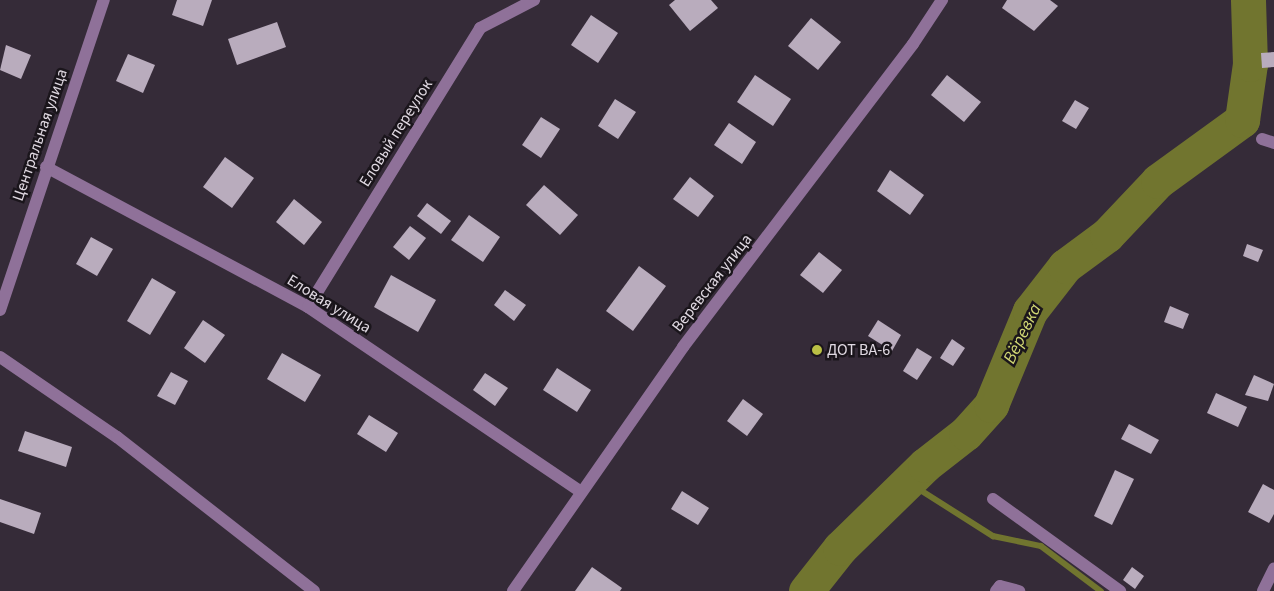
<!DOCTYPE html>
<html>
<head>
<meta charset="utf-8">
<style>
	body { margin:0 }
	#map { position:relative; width:1274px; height:591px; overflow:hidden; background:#352b38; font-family:"Source Sans 3",sans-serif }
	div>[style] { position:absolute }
	.stream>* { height:5.5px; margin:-2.75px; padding:0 2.75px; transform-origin:2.75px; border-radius:2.75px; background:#71752f }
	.river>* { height:35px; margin:-17.5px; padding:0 17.5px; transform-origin:17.5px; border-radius:17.5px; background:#71752f }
	.building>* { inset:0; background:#b9acbd }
	.minor>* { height:12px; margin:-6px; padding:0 6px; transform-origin:6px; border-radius:6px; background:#8f7199 }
	.dots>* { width:14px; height:14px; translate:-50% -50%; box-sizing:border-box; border:2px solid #1a151b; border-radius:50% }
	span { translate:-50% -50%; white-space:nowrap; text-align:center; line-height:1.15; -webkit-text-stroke:5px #1a151b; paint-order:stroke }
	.street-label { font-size:16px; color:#e0d9e2 }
	.poi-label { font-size:16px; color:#e0d9e2 }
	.left { translate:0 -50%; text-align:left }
	.water-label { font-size:18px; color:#d1d774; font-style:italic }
</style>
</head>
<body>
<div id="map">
	<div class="stream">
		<div style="left:908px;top:482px;width:101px;rotate:32.4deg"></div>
		<div style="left:993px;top:536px;width:49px;rotate:11.8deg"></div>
		<div style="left:1041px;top:546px;width:75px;rotate:36.9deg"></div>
	</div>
	<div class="river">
		<div style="left:806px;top:591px;width:55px;rotate:-51.7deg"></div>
		<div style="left:840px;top:548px;width:119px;rotate:-44.3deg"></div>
		<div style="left:925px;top:465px;width:52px;rotate:-38deg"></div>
		<div style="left:966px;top:433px;width:38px;rotate:-48deg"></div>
		<div style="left:991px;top:405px;width:102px;rotate:-67.5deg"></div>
		<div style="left:1030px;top:311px;width:57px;rotate:-52.1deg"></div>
		<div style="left:1065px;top:266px;width:52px;rotate:-36.4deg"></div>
		<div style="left:1107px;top:235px;width:74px;rotate:-46.6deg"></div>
		<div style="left:1158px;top:181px;width:104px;rotate:-36deg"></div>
		<div style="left:1242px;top:120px;width:57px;rotate:-81.9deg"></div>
		<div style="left:1250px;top:64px;width:64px;rotate:-91.8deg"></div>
	</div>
	<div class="building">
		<div style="clip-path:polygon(177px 0,212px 0,203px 26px,172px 15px)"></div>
		<div style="clip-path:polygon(675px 0,711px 0,718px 8px,690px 31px,669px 5px)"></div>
		<div style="clip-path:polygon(1007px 0,1050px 0,1058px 6px,1034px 31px,1002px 8px)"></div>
		<div style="clip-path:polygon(591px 15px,618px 33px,598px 63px,571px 45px)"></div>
		<div style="clip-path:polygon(811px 18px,841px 42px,818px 70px,788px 46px)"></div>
		<div style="clip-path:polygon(277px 22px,286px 47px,237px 65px,228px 39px)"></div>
		<div style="clip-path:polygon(6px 45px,31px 55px,21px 79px,0 70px)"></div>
		<div style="clip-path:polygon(1274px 52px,1274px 67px,1262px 68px,1261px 53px)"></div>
		<div style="clip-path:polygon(128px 54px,155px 65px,143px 93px,116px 81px)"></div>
		<div style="clip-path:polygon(755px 75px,791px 99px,773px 126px,737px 102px)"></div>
		<div style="clip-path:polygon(947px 75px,981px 102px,964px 122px,931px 95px)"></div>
		<div style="clip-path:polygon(615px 99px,636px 112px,618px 139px,598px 126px)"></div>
		<div style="clip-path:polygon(1075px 100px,1089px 108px,1076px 129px,1062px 121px)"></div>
		<div style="clip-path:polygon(541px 117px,560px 129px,541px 158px,522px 145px)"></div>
		<div style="clip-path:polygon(729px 123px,756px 142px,742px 164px,714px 145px)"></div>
		<div style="clip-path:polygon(225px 157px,254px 178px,232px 208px,203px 187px)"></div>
		<div style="clip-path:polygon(890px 170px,924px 195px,910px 215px,877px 191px)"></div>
		<div style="clip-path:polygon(690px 177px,714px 196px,698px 217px,673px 199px)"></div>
		<div style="clip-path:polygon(544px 185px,578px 215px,560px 235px,526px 205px)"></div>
		<div style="clip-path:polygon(294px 199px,322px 222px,304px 245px,276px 222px)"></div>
		<div style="clip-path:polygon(427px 203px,451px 221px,441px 234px,417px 216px)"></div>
		<div style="clip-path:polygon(469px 215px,500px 237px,483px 262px,451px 240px)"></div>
		<div style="clip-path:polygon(410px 226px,426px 238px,409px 260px,393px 247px)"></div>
		<div style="clip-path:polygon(91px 237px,113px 249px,97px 276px,76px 264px)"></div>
		<div style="clip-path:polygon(1247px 244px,1263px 250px,1258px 262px,1243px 256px)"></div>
		<div style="clip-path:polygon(819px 252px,842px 270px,823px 293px,800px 275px)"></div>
		<div style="clip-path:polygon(639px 266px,666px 286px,633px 331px,606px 311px)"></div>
		<div style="clip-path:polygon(391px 275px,436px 300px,418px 332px,374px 307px)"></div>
		<div style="clip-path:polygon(152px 278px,176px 292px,150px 335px,127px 321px)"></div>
		<div style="clip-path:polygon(505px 290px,526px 305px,514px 321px,494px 305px)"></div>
		<div style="clip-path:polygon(1170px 306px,1189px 314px,1183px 329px,1164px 322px)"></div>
		<div style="clip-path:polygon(203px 320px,225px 335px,205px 363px,184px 348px)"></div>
		<div style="clip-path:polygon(878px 320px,901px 335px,892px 351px,868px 336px)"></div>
		<div style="clip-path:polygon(952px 339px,965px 348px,953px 366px,940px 358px)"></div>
		<div style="clip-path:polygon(917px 348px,932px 357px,917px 380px,903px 371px)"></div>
		<div style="clip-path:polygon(282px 353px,321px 375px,305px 402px,267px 379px)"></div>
		<div style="clip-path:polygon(557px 368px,591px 390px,577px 412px,543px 390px)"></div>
		<div style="clip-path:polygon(171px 372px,188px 381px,175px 405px,157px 396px)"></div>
		<div style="clip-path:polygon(485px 373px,508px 388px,495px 406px,473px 390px)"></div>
		<div style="clip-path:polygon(1254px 375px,1274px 384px,1268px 401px,1245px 395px)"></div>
		<div style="clip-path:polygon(1216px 393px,1247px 407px,1238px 427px,1207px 413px)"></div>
		<div style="clip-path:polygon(743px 399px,763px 414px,747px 436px,727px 421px)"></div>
		<div style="clip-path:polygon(369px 415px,398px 433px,386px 452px,357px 434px)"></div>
		<div style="clip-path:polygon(1129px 424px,1159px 440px,1151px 454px,1121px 439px)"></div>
		<div style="clip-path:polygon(25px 431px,72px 447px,66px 467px,18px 451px)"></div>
		<div style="clip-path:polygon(1115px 470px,1134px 479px,1112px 525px,1094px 516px)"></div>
		<div style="clip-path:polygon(1263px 484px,1274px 490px,1274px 514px,1269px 523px,1248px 512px)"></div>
		<div style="clip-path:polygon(682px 491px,709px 508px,698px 525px,671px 509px)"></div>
		<div style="clip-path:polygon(0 499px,41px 513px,34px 534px,0 522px)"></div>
		<div style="clip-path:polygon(592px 567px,622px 588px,620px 591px,575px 591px)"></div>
		<div style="clip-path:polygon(1132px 567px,1144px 576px,1135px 589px,1123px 580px)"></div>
	</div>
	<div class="minor">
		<div style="left:1262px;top:139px;width:13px;rotate:18deg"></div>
		<div style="left:46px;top:167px;width:297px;rotate:28.1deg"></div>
		<div style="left:308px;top:307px;width:330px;rotate:34.1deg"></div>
		<div style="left:308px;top:307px;width:328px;rotate:-58.3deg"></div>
		<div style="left:480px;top:28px;width:61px;rotate:-27.4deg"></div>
		<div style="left:0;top:310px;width:327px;rotate:-71.5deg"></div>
		<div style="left:0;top:357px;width:142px;rotate:34.4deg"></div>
		<div style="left:117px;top:437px;width:250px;rotate:38deg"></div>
		<div style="left:993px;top:499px;width:157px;rotate:35.9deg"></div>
		<div style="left:513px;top:591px;width:297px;rotate:-55.1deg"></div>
		<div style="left:683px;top:347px;width:380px;rotate:-52.8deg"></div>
		<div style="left:913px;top:44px;width:53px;rotate:-56.6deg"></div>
		<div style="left:996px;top:591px;width:6px;rotate:-51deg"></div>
		<div style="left:1000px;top:586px;width:20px;rotate:15deg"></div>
		<div style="left:1263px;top:591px;width:25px;rotate:-64deg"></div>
	</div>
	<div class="dots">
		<div style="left:817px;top:350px;background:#bac045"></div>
	</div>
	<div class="street-label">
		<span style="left:396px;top:133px;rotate:-58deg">Еловый переулок</span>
		<span style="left:40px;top:135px;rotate:-71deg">Центральная улица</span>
		<span style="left:712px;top:283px;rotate:-52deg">Веревская улица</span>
		<span style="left:329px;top:304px;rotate:32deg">Еловая улица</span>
	</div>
	<div class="poi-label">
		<span class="left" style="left:827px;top:350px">ДОТ ВА-6</span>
	</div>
	<div class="water-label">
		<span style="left:1023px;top:334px;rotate:-64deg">Вёревка</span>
	</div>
</div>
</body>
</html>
